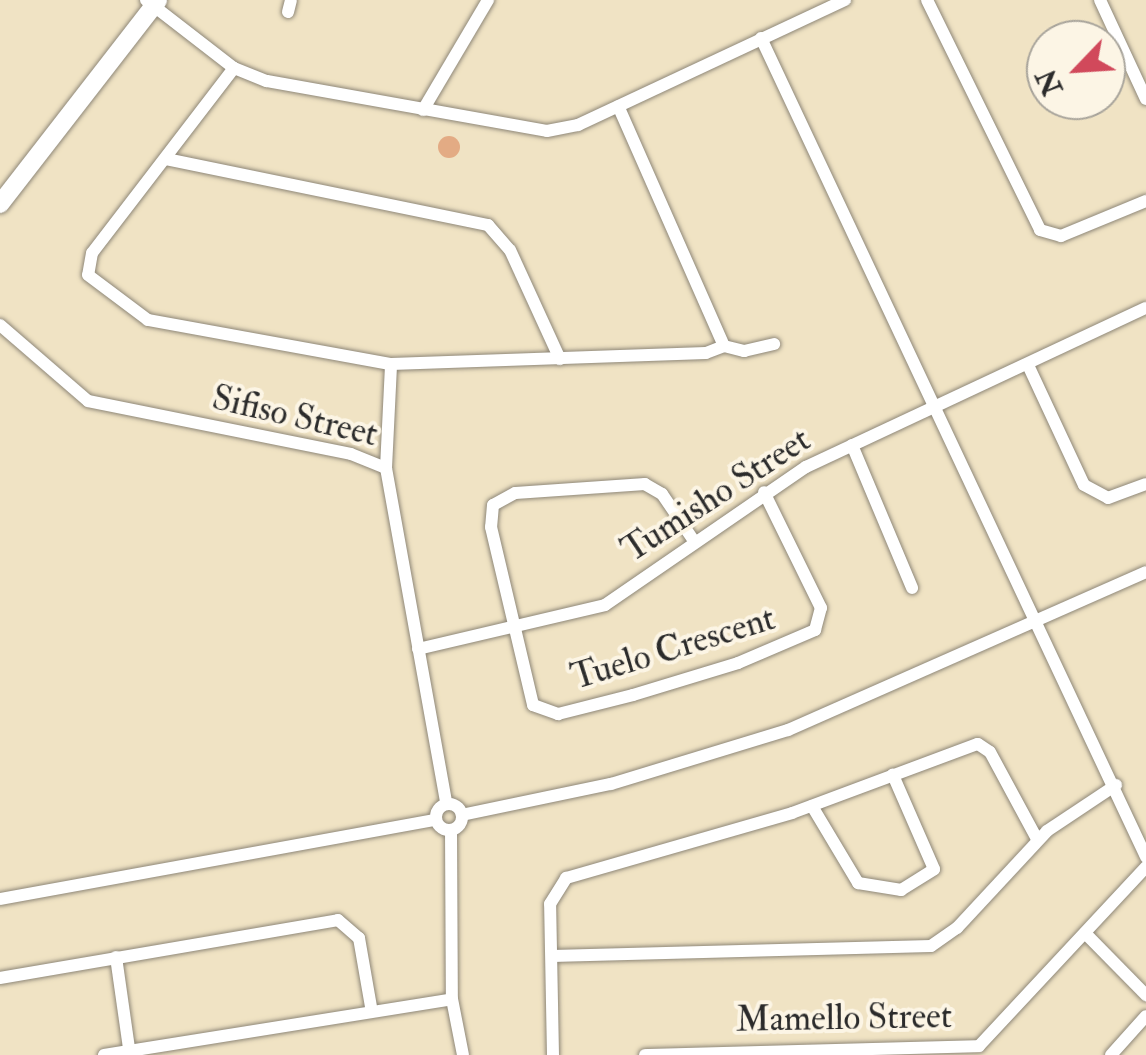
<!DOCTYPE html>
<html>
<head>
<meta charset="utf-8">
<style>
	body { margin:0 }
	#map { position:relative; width:1146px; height:1055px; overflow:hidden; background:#f0e3c4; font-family:"IM FELL Double Pica",serif }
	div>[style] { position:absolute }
	.building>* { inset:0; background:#e3ab84 }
	.round { border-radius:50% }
	.roads { filter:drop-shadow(0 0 2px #8e8778) drop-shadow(0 0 2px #8e8778) }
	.street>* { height:12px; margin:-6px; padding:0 6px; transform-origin:6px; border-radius:6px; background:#fff }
	.street>.ring { margin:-6px; padding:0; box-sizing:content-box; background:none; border:12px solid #fff; border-radius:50% }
	.secondary>* { height:18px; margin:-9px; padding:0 9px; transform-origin:9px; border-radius:9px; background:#fff }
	span { translate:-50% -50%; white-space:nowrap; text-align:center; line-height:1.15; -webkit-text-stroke:8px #fcf5e5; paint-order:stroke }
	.street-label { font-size:35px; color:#2b2b2b }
	.north { position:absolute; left:1026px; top:20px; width:100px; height:100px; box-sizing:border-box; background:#fcf5e5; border:2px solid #a8a49b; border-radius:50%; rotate:245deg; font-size:28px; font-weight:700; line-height:40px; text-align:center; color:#2b2b2b }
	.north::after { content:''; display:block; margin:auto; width:35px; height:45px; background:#d1495b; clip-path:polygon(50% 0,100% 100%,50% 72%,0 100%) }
</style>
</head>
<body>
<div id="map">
	<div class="building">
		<div class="round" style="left:438px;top:136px;width:22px;height:22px"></div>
	</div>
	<div class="roads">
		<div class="street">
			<div style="left:146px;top:0;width:111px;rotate:37.7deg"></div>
			<div style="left:234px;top:68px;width:35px;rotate:22deg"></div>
			<div style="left:267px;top:81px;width:284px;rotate:10.1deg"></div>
			<div style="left:547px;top:131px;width:32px;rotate:-11deg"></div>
			<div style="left:578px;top:125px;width:295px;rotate:-25.1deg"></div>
			<div style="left:927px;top:0;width:256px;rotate:63.8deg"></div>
			<div style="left:1040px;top:230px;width:22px;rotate:16deg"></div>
			<div style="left:1061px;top:236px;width:92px;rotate:-22.4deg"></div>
			<div style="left:1100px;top:0;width:109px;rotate:65.1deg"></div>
			<div style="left:288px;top:12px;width:12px;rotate:-76deg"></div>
			<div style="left:761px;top:38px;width:905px;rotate:64.82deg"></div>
			<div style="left:234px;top:68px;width:233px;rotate:127.5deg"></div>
			<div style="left:92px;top:253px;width:22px;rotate:100deg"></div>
			<div style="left:88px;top:275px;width:75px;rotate:36.9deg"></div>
			<div style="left:148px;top:320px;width:247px;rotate:10.3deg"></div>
			<div style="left:391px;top:364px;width:315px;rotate:-2deg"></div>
			<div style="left:706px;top:353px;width:19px;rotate:-21deg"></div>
			<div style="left:724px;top:346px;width:262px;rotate:-113.8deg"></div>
			<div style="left:423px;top:110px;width:128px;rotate:-59.4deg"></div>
			<div style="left:166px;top:159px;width:329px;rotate:11.6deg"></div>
			<div style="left:488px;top:225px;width:33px;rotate:49deg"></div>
			<div style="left:510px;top:250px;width:120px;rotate:65.4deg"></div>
			<div style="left:0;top:325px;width:116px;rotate:40.8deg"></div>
			<div style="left:88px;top:401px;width:268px;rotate:11.4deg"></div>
			<div style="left:351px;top:454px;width:38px;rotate:22deg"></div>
			<div style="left:386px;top:468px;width:340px;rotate:79.8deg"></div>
			<div style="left:724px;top:346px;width:21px;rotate:14deg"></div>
			<div style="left:744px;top:351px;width:31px;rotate:-13deg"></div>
			<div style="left:1028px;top:365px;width:132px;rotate:65deg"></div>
			<div style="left:1084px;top:485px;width:27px;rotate:28deg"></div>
			<div style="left:1108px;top:498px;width:40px;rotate:-20.2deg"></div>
			<div style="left:852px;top:445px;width:155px;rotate:67.2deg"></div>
			<div style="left:386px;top:468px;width:104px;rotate:-87.2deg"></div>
			<div style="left:694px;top:541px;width:57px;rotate:-124.2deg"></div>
			<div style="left:662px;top:494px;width:20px;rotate:-150deg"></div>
			<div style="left:645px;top:484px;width:130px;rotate:176deg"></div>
			<div style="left:515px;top:493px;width:25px;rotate:151deg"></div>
			<div style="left:493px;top:505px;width:22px;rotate:95deg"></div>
			<div style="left:491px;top:527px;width:183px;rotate:76.7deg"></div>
			<div style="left:533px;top:705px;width:27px;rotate:20deg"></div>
			<div style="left:558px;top:714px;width:77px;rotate:-14.2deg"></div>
			<div style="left:633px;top:695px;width:110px;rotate:-16.9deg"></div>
			<div style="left:738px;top:663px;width:84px;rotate:-23.2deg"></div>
			<div style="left:815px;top:630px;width:23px;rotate:-75deg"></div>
			<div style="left:821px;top:608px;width:129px;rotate:-116.2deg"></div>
			<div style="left:418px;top:649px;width:192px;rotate:-13.2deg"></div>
			<div style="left:605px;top:605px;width:244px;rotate:-34.5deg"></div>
			<div style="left:806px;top:467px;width:375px;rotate:-25.1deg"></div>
			<div class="ring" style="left:436px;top:804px;width:14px;height:14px"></div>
			<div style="left:812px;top:806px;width:90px;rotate:59.1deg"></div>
			<div style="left:858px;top:883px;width:44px;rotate:9.2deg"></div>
			<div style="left:901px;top:890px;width:39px;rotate:-32deg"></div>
			<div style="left:934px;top:869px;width:103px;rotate:-113.6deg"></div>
			<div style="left:462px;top:815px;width:152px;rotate:-11.8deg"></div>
			<div style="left:611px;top:784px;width:185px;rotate:-17deg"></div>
			<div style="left:788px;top:730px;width:391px;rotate:-23.8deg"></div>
			<div style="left:451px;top:830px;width:169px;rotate:89.7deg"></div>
			<div style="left:452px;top:999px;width:57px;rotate:78.9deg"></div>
			<div style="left:0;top:899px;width:443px;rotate:-10.3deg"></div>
			<div style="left:1086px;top:934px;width:86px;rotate:45.5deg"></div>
			<div style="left:552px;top:956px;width:379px;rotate:-1.5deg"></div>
			<div style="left:931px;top:946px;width:32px;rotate:-35deg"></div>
			<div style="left:957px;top:928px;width:132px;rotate:-47.1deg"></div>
			<div style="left:1047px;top:831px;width:83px;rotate:-33.7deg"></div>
			<div style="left:116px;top:957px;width:99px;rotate:81.9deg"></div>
			<div style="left:0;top:978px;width:343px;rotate:-9.7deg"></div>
			<div style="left:338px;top:920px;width:28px;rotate:41deg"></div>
			<div style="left:359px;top:938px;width:70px;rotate:80.1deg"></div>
			<div style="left:104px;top:1055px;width:352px;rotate:-9.1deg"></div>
			<div style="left:553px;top:1055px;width:151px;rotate:-91.1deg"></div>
			<div style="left:550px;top:904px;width:31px;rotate:-58deg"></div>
			<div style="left:566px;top:878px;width:235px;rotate:-16deg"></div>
			<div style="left:792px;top:813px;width:198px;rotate:-20.4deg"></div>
			<div style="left:978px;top:744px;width:14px;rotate:34deg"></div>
			<div style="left:990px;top:752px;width:99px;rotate:61.6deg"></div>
			<div style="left:645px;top:1055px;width:334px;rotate:-1.5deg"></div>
			<div style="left:979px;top:1046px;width:245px;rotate:-47deg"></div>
			<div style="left:1111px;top:1055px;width:52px;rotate:-48.1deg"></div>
		</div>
		<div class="secondary">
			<div style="left:0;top:204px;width:258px;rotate:-52.2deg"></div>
		</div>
	</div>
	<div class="street-label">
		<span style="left:295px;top:416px;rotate:13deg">Sifiso Street</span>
		<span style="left:716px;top:495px;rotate:-33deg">Tumisho Street</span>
		<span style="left:673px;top:648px;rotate:-17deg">Tuelo Crescent</span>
		<span style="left:844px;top:1018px;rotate:-1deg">Mamello Street</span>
	</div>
	<div class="north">N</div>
</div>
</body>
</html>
